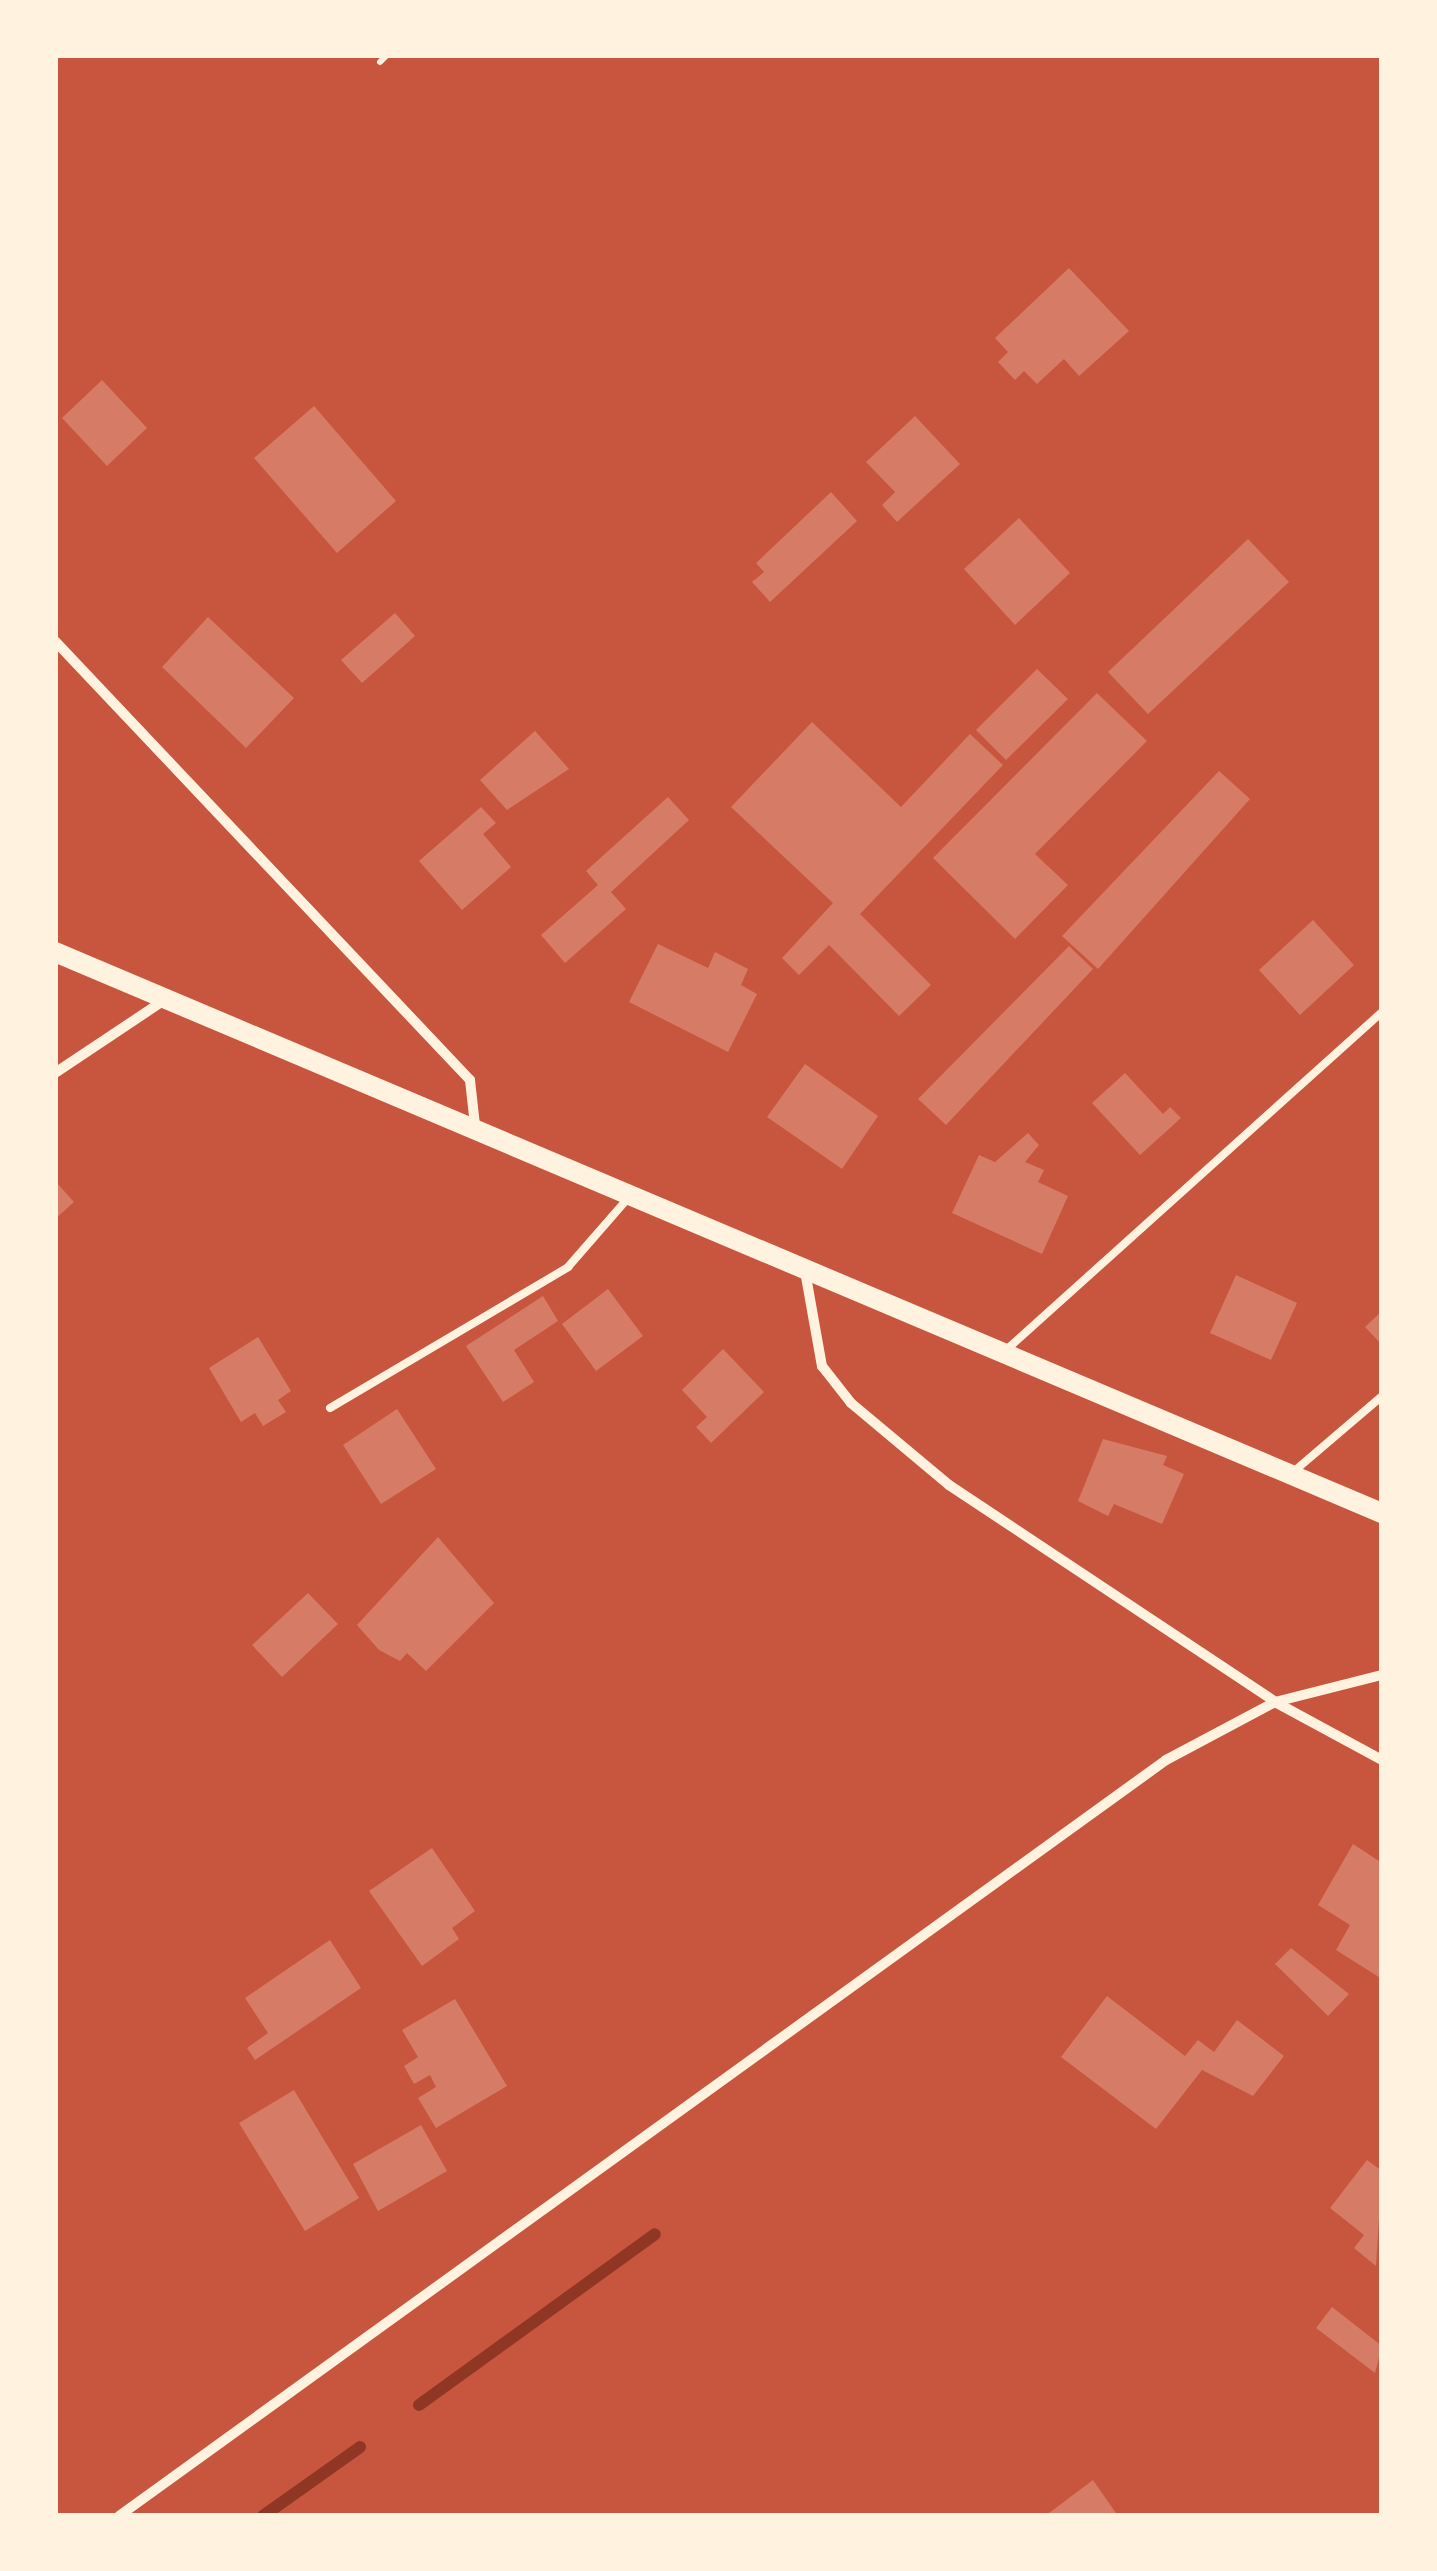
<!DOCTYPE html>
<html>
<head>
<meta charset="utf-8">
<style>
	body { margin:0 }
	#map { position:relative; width:1437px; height:2571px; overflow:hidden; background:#c8553d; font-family:Arial,sans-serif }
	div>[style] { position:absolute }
	.stream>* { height:12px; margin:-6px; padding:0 6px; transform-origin:6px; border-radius:6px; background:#8f3625 }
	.building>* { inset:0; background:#d67c66 }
	.path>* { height:6px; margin:-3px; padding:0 3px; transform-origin:3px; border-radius:3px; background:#fff3e0 }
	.service>* { height:8px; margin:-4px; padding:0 4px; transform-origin:4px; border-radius:4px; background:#fff3e0 }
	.minor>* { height:10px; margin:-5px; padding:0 5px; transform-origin:5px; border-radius:5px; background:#fff3e0 }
	.secondary>* { height:20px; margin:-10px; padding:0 10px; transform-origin:10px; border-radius:10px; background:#fff3e0 }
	span { translate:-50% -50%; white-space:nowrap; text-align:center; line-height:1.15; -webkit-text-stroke:10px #fff3e0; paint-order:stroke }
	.frame { position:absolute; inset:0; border:58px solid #fff3e0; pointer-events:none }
</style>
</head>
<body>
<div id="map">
	<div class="stream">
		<div style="left:419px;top:2405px;width:291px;rotate:-35.9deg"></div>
		<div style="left:263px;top:2516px;width:119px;rotate:-35.4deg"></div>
	</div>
	<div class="building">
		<div style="clip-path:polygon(1069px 268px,1129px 331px,1079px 376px,1064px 359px,1037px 384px,1024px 371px,1015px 380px,998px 362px,1008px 352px,995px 338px)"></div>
		<div style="clip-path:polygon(102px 380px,147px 428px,107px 466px,62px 418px)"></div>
		<div style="clip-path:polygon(314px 406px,396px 501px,337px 553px,254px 458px)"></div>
		<div style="clip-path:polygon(915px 416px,960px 464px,897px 522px,882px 505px,895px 492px,866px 462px)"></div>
		<div style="clip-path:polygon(831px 492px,857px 521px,770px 602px,752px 582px,764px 572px,756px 563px)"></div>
		<div style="clip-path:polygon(1019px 518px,1070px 573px,1015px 625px,964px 569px)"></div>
		<div style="clip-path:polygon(1248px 539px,1289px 582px,1148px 714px,1108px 672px)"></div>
		<div style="clip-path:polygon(395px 613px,415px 636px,362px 683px,341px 660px)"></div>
		<div style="clip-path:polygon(208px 617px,294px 698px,246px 748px,162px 667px)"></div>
		<div style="clip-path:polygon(1037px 669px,1068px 699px,1006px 760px,976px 730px)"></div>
		<div style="clip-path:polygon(1097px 693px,1147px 741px,1035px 854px,1068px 885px,1015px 939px,933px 858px)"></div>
		<div style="clip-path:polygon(812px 722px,901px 807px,970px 734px,1003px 765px,860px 914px,931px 985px,899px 1016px,829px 945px,799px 975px,782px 958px,833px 903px,731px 807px)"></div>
		<div style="clip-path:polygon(535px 731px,569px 769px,507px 810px,480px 780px)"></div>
		<div style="clip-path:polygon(1219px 771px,1250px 799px,1098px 969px,1062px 936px)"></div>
		<div style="clip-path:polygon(668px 797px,689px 820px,611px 892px,626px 909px,565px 963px,541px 935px,598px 885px,586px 871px)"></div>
		<div style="clip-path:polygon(481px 807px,496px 823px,483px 834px,511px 867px,462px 910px,419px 861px)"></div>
		<div style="clip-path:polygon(1313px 920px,1354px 965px,1300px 1015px,1259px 970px)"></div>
		<div style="clip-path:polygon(658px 944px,708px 968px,715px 952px,748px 969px,741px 985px,757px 994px,728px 1052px,629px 1002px)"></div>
		<div style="clip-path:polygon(1069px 946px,1093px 969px,946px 1125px,918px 1099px)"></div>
		<div style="clip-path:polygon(805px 1064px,878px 1116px,842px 1169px,767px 1117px)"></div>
		<div style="clip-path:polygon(1125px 1073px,1163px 1114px,1170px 1107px,1181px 1118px,1140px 1155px,1092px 1103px)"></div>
		<div style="clip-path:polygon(1028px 1133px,1039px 1145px,1025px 1162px,1044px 1170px,1038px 1182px,1068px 1196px,1042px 1254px,952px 1213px,979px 1155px,995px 1162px)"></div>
		<div style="clip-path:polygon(55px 1181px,74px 1202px,55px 1219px)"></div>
		<div style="clip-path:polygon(1236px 1275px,1297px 1303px,1271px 1360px,1210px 1333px)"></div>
		<div style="clip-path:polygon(608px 1289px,643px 1336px,596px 1371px,562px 1324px)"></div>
		<div style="clip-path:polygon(543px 1296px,558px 1321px,514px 1350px,534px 1382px,503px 1402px,466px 1346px)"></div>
		<div style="clip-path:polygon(1382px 1311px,1382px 1345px,1365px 1327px)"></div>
		<div style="clip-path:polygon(258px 1337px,291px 1391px,278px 1400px,286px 1412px,263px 1426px,255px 1413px,241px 1422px,209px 1368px)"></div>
		<div style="clip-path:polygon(723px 1349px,764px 1392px,711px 1443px,696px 1427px,707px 1417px,682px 1390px)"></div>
		<div style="clip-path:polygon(397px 1409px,436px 1469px,381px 1504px,343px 1445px)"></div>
		<div style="clip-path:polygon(1103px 1439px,1167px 1456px,1163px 1465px,1184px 1474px,1162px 1524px,1114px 1504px,1108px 1516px,1078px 1501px)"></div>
		<div style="clip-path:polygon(438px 1537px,494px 1603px,426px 1671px,407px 1653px,400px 1661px,379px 1650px,357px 1625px)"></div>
		<div style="clip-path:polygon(308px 1593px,338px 1624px,282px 1677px,252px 1645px)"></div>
		<div style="clip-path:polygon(1353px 1844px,1382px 1863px,1382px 1979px,1336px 1950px,1350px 1925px,1318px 1905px)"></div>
		<div style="clip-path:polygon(432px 1848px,475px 1911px,452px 1928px,459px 1939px,422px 1966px,369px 1891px)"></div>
		<div style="clip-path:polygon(330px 1940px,361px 1988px,255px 2060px,247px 2048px,268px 2033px,245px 1998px)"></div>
		<div style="clip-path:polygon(1291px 1948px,1349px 1994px,1328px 2016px,1275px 1964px)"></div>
		<div style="clip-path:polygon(1107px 1996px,1185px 2056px,1198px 2040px,1214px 2052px,1237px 2020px,1284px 2056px,1253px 2096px,1202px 2070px,1156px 2129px,1061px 2057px)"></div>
		<div style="clip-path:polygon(455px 1999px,507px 2086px,436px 2128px,418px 2098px,436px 2087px,430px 2075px,414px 2084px,404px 2066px,418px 2057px,402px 2030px)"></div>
		<div style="clip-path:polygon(294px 2090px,359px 2198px,305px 2231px,239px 2123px)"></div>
		<div style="clip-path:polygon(421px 2125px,447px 2171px,378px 2211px,353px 2164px)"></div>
		<div style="clip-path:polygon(1367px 2160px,1382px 2171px,1376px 2266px,1354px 2248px,1364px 2235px,1330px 2208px)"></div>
		<div style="clip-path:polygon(1332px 2307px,1382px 2346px,1375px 2373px,1316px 2328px)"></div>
		<div style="clip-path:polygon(1093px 2480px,1118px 2516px,1045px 2516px)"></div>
	</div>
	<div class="path">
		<div style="left:380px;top:62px;width:10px;rotate:-45deg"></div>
	</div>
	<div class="service">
		<div style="left:1005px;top:1351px;width:507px;rotate:-41.96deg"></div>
		<div style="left:330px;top:1408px;width:277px;rotate:-30.6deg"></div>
		<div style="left:568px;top:1267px;width:93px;rotate:-48.9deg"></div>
		<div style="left:1292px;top:1473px;width:118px;rotate:-40.5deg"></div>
	</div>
	<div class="minor">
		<div style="left:55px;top:641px;width:604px;rotate:46.61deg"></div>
		<div style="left:470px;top:1080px;width:45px;rotate:83.7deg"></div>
		<div style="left:55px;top:1073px;width:133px;rotate:-33.7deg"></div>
		<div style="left:805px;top:1271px;width:97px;rotate:79.9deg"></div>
		<div style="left:822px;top:1366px;width:47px;rotate:51.9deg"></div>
		<div style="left:851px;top:1403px;width:128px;rotate:39.9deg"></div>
		<div style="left:949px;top:1485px;width:392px;rotate:33.6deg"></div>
		<div style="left:1275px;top:1702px;width:122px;rotate:28.5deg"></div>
		<div style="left:119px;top:2516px;width:1291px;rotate:-35.83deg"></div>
		<div style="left:1166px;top:1760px;width:123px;rotate:-28deg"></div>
		<div style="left:1275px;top:1702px;width:110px;rotate:-14.2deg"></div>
	</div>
	<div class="secondary">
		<div style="left:55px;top:952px;width:1441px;rotate:22.92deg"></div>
	</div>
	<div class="frame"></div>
</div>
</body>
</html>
